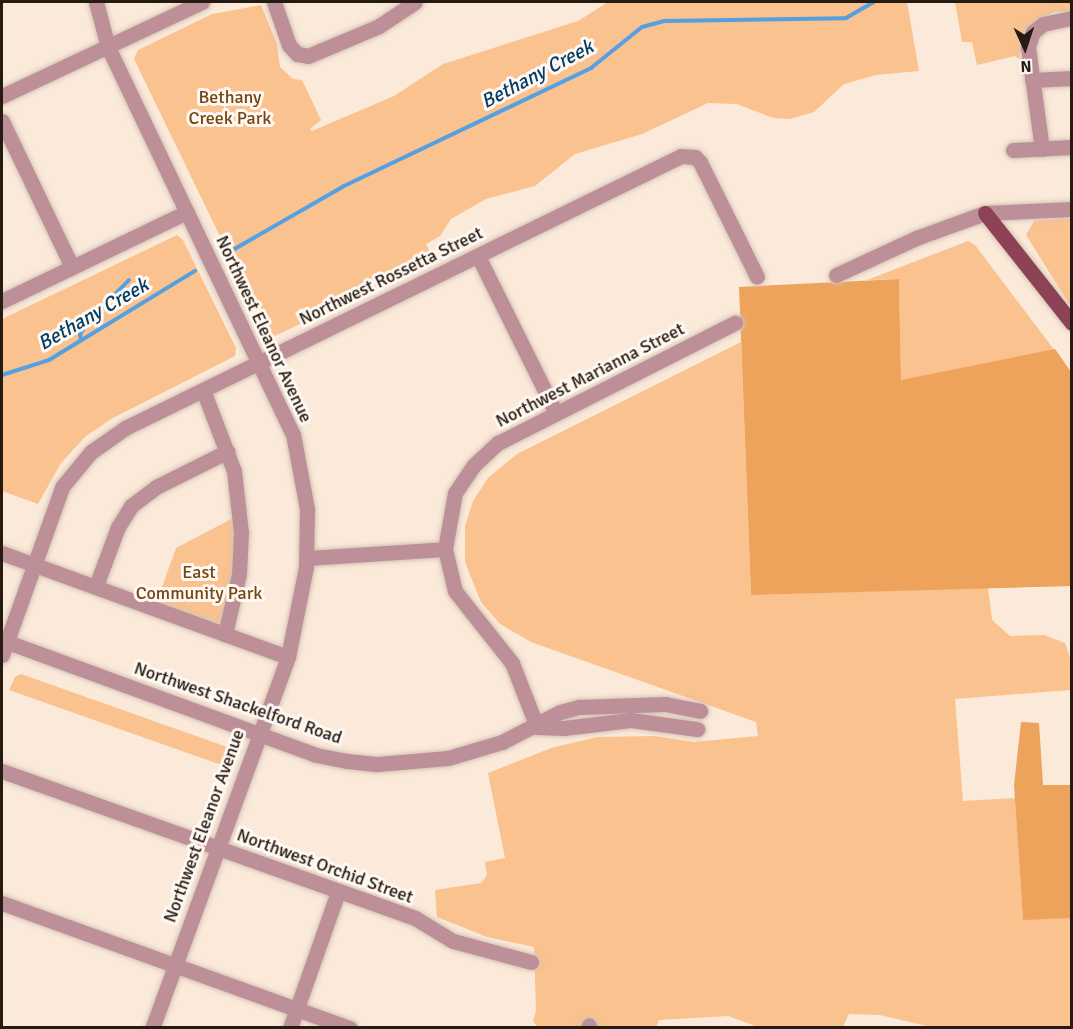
<!DOCTYPE html>
<html>
<head>
<meta charset="utf-8">
<style>
	body { margin:0 }
	#map { position:relative; width:1073px; height:1029px; overflow:hidden; background:#fbe9d9; font-family:Signika,sans-serif }
	div>[style] { position:absolute }
	.green>* { inset:0; background:#fac28e }
	.forest>* { inset:0; background:#eda35c }
	.stream>* { height:4px; margin:-2px; padding:0 2px; transform-origin:2px; border-radius:2px; background:#54a0e2 }
	.roads { filter:drop-shadow(0 0 2px #d5c4b5) drop-shadow(0 0 2px #d5c4b5) }
	.minor>* { height:15px; margin:-7.5px; padding:0 7.5px; transform-origin:7.5px; border-radius:7.5px; background:#bd9099 }
	.major>* { height:15px; margin:-7.5px; padding:0 7.5px; transform-origin:7.5px; border-radius:7.5px; background:#8e4255 }
	span { translate:-50% -50%; white-space:nowrap; text-align:center; line-height:1.15; -webkit-text-stroke:6px #fff8f3; paint-order:stroke }
	.park-label { font-size:18px; color:#764610 }
	.street-label { font-size:18px; color:#261b11 }
	.water-label { font-size:20px; color:#003e68; font-style:italic }
	.frame { position:absolute; inset:0; border:3px solid #261b11; pointer-events:none }
	.north { position:absolute; left:995px; top:18px; width:60px; height:60px; -webkit-text-stroke:4px #fff8f3; paint-order:stroke; rotate:177deg; font-size:16px; font-weight:700; line-height:24px; text-align:center; color:#261b11 }
	.north::after { content:''; display:block; margin:auto; width:21px; height:27px; background:#261b11; clip-path:polygon(50% 0,100% 100%,50% 72%,0 100%) }
</style>
</head>
<body>
<div id="map">
	<div class="green">
		<div style="clip-path:polygon(608px 2px,907px 2px,919px 71px,876px 75px,844px 84px,814px 112px,790px 119px,773px 118px,737px 104px,708px 103px,642px 134px,575px 154px,535px 186px,486px 199px,451px 219px,440px 236px,426px 244px,433px 258px,439px 255px,441px 260px,274px 336px,266px 331px,134px 59px,138px 50px,212px 14px,261px 5px,277px 44px,280px 67px,293px 79px,302px 80px,321px 120px,310px 129px,312px 131px,394px 96px,443px 64px,578px 21px)"></div>
		<div style="clip-path:polygon(955px 2px,1071px 2px,1071px 11px,1054px 12px,1040px 19px,1025px 33px,1019px 59px,1015px 56px,977px 65px,972px 42px,962px 42px)"></div>
		<div style="clip-path:polygon(1065px 218px,1071px 219px,1071px 307px,1026px 235px,1034px 221px)"></div>
		<div style="clip-path:polygon(177px 235px,183px 240px,236px 348px,235px 356px,113px 418px,86px 436px,61px 463px,38px 504px,2px 491px,2px 319px)"></div>
		<div style="clip-path:polygon(968px 241px,975px 245px,1071px 372px,1071px 586px,988px 588px,992px 620px,1010px 636px,1044px 635px,1065px 643px,1071px 660px,1071px 690px,955px 699px,963px 801px,1015px 798px,1023px 919px,1071px 918px,1071px 1027px,931px 1027px,880px 1015px,849px 1014px,842px 1028px,758px 1027px,728px 1016px,659px 1020px,656px 1027px,538px 1027px,533px 1021px,536px 1011px,534px 947px,487px 937px,437px 917px,435px 890px,481px 883px,487px 875px,485px 862px,505px 858px,488px 773px,554px 747px,598px 737px,655px 736px,693px 742px,758px 736px,756px 722px,531px 642px,500px 624px,481px 602px,465px 562px,465px 526px,473px 501px,488px 478px,517px 454px,741px 342px,751px 595px,910px 590px,905px 590px,899px 279px,867px 280px)"></div>
		<div style="clip-path:polygon(237px 516px,238px 543px,221px 624px,156px 604px,176px 548px)"></div>
		<div style="clip-path:polygon(21px 674px,230px 748px,234px 755px,230px 768px,9px 690px,15px 677px)"></div>
	</div>
	<div class="forest">
		<div style="clip-path:polygon(899px 279px,901px 380px,1055px 349px,1071px 372px,1071px 586px,751px 595px,739px 287px)"></div>
		<div style="clip-path:polygon(1021px 722px,1039px 723px,1043px 785px,1071px 785px,1071px 918px,1023px 920px,1014px 785px)"></div>
	</div>
	<div class="stream">
		<div style="left:231px;top:251px;width:130px;rotate:-29.9deg"></div>
		<div style="left:344px;top:186px;width:274px;rotate:-25.5deg"></div>
		<div style="left:591px;top:68px;width:65px;rotate:-38.8deg"></div>
		<div style="left:642px;top:27px;width:24px;rotate:-15deg"></div>
		<div style="left:665px;top:21px;width:181px;rotate:-0.9deg"></div>
		<div style="left:846px;top:18px;width:32px;rotate:-30deg"></div>
		<div style="left:81px;top:340px;width:6px;rotate:-99deg"></div>
		<div style="left:80px;top:334px;width:16px;rotate:-55deg"></div>
		<div style="left:89px;top:321px;width:57px;rotate:-45.7deg"></div>
		<div style="left:2px;top:375px;width:49px;rotate:-17.7deg"></div>
		<div style="left:49px;top:360px;width:171px;rotate:-31.4deg"></div>
	</div>
	<div class="roads">
		<div class="minor">
			<div style="left:96px;top:2px;width:47px;rotate:75.1deg"></div>
			<div style="left:108px;top:47px;width:429px;rotate:64.5deg"></div>
			<div style="left:293px;top:434px;width:76px;rotate:79.4deg"></div>
			<div style="left:307px;top:509px;width:58px;rotate:91deg"></div>
			<div style="left:306px;top:567px;width:92px;rotate:101.3deg"></div>
			<div style="left:288px;top:657px;width:395px;rotate:110.1deg"></div>
			<div style="left:274px;top:2px;width:46px;rotate:70.8deg"></div>
			<div style="left:289px;top:45px;width:12px;rotate:48deg"></div>
			<div style="left:297px;top:54px;width:11px;rotate:10deg"></div>
			<div style="left:308px;top:56px;width:77px;rotate:-22.9deg"></div>
			<div style="left:379px;top:26px;width:43px;rotate:-33.7deg"></div>
			<div style="left:1032px;top:80px;width:40px;rotate:-2.9deg"></div>
			<div style="left:2px;top:96px;width:221px;rotate:-25.2deg"></div>
			<div style="left:2px;top:121px;width:162px;rotate:64.4deg"></div>
			<div style="left:1042px;top:149px;width:103px;rotate:-97.8deg"></div>
			<div style="left:1028px;top:47px;width:16px;rotate:-72deg"></div>
			<div style="left:1033px;top:32px;width:13px;rotate:-39deg"></div>
			<div style="left:1043px;top:24px;width:30px;rotate:-12deg"></div>
			<div style="left:1013px;top:150px;width:59px;rotate:-2.9deg"></div>
			<div style="left:478px;top:256px;width:175px;rotate:63.6deg"></div>
			<div style="left:836px;top:275px;width:88px;rotate:-24.8deg"></div>
			<div style="left:916px;top:238px;width:73px;rotate:-19.9deg"></div>
			<div style="left:985px;top:213px;width:87px;rotate:-2.6deg"></div>
			<div style="left:2px;top:301px;width:205px;rotate:-25.7deg"></div>
			<div style="left:203px;top:390px;width:87px;rotate:69.1deg"></div>
			<div style="left:234px;top:471px;width:61px;rotate:83.5deg"></div>
			<div style="left:241px;top:532px;width:42px;rotate:92.7deg"></div>
			<div style="left:239px;top:574px;width:62px;rotate:103.1deg"></div>
			<div style="left:2px;top:553px;width:304px;rotate:20deg"></div>
			<div style="left:307px;top:558px;width:138px;rotate:-3.7deg"></div>
			<div style="left:96px;top:586px;width:63px;rotate:-69.6deg"></div>
			<div style="left:118px;top:527px;width:25px;rotate:-58deg"></div>
			<div style="left:131px;top:506px;width:31px;rotate:-37deg"></div>
			<div style="left:156px;top:487px;width:80px;rotate:-26.6deg"></div>
			<div style="left:2px;top:640px;width:334px;rotate:20.1deg"></div>
			<div style="left:316px;top:755px;width:32px;rotate:11deg"></div>
			<div style="left:347px;top:761px;width:31px;rotate:6deg"></div>
			<div style="left:378px;top:764px;width:70px;rotate:-4.9deg"></div>
			<div style="left:448px;top:758px;width:56px;rotate:-16.5deg"></div>
			<div style="left:502px;top:742px;width:65px;rotate:-27.3deg"></div>
			<div style="left:560px;top:712px;width:20px;rotate:-15deg"></div>
			<div style="left:579px;top:707px;width:86px;rotate:-2deg"></div>
			<div style="left:665px;top:704px;width:36px;rotate:11deg"></div>
			<div style="left:2px;top:655px;width:178px;rotate:-70.3deg"></div>
			<div style="left:62px;top:487px;width:45px;rotate:-50.4deg"></div>
			<div style="left:91px;top:452px;width:42px;rotate:-35.2deg"></div>
			<div style="left:125px;top:428px;width:619px;rotate:-26.07deg"></div>
			<div style="left:681px;top:156px;width:14px;rotate:4deg"></div>
			<div style="left:695px;top:157px;width:7px;rotate:45deg"></div>
			<div style="left:700px;top:162px;width:128px;rotate:63.6deg"></div>
			<div style="left:537px;top:727px;width:69px;rotate:-111.3deg"></div>
			<div style="left:512px;top:663px;width:92px;rotate:-128.4deg"></div>
			<div style="left:455px;top:591px;width:43px;rotate:-103.4deg"></div>
			<div style="left:445px;top:549px;width:57px;rotate:-79.9deg"></div>
			<div style="left:455px;top:493px;width:32px;rotate:-56deg"></div>
			<div style="left:473px;top:466px;width:34px;rotate:-43deg"></div>
			<div style="left:498px;top:443px;width:266px;rotate:-26.9deg"></div>
			<div style="left:537px;top:727px;width:27px;rotate:2deg"></div>
			<div style="left:564px;top:728px;width:67px;rotate:-6.8deg"></div>
			<div style="left:631px;top:720px;width:67px;rotate:7.8deg"></div>
			<div style="left:2px;top:771px;width:438px;rotate:19.6deg"></div>
			<div style="left:415px;top:918px;width:44px;rotate:31.2deg"></div>
			<div style="left:453px;top:941px;width:81px;rotate:15.1deg"></div>
			<div style="left:2px;top:903px;width:370px;rotate:19.8deg"></div>
			<div style="left:290px;top:1028px;width:144px;rotate:-70.6deg"></div>
			<div style="left:588px;top:1028px;width:3px;rotate:-72deg"></div>
		</div>
		<div class="major">
			<div style="left:985px;top:213px;width:140px;rotate:51.7deg"></div>
		</div>
	</div>
	<div class="park-label">
		<span style="left:230px;top:108px">Bethany<br>Creek Park</span>
		<span style="left:199px;top:583px">East<br>Community Park</span>
	</div>
	<div class="street-label">
		<span style="left:391px;top:276px;rotate:-26deg">Northwest Rossetta Street</span>
		<span style="left:264px;top:329px;rotate:65deg">Northwest Eleanor Avenue</span>
		<span style="left:590px;top:375px;rotate:-27deg">Northwest Marianna Street</span>
		<span style="left:238px;top:703px;rotate:19deg">Northwest Shackelford Road</span>
		<span style="left:204px;top:826px;rotate:-70deg">Northwest Eleanor Avenue</span>
		<span style="left:325px;top:866px;rotate:20deg">Northwest Orchid Street</span>
	</div>
	<div class="water-label">
		<span style="left:537px;top:74px;rotate:-28deg">Bethany Creek</span>
		<span style="left:93px;top:314px;rotate:-30deg">Bethany Creek</span>
	</div>
	<div class="frame"></div>
	<div class="north">N</div>
</div>
</body>
</html>
